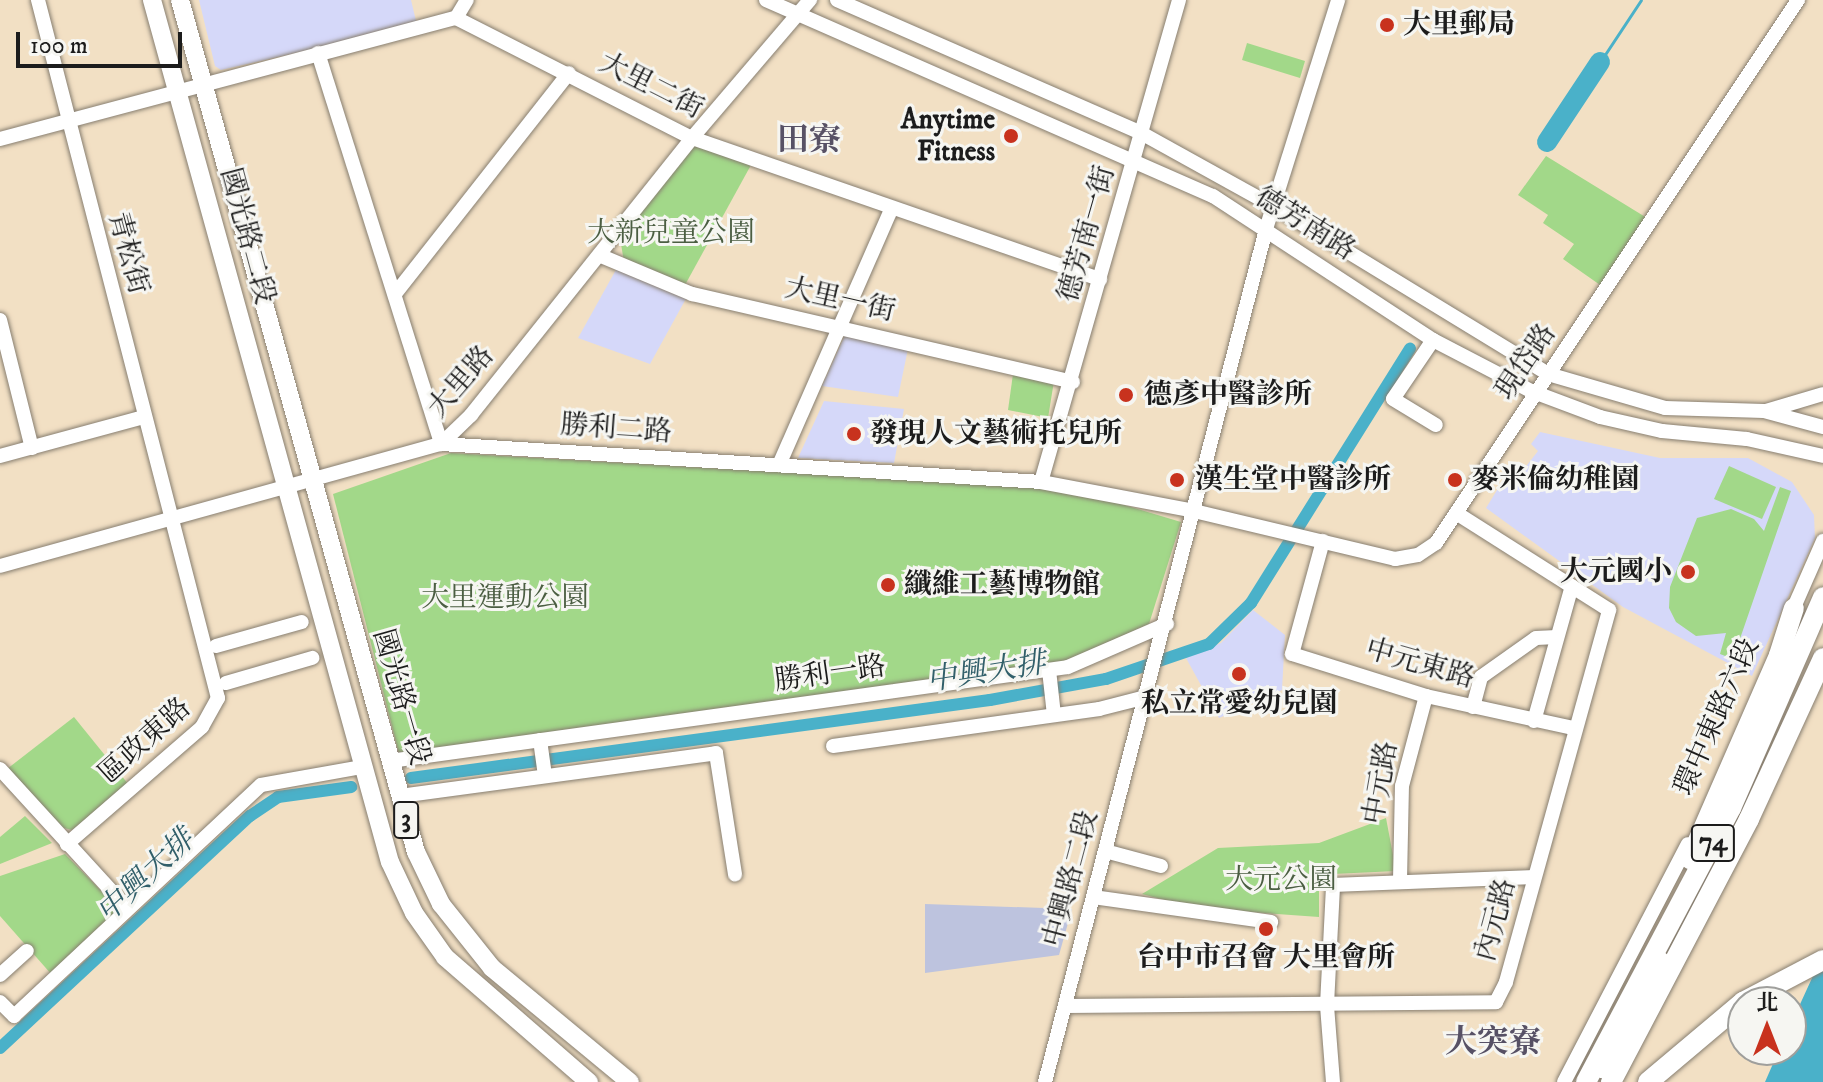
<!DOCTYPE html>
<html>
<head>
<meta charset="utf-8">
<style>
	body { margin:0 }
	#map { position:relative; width:1823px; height:1082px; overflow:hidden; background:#f2e0c4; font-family:"IM FELL DW Pica","Noto Serif TC",serif }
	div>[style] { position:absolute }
	.built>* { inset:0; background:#d5d8f9 }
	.industrial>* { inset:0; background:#bdc3de }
	.green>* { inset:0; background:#a2d889 }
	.water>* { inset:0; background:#4ab1c9 }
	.stream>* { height:3px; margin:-1.5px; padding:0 1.5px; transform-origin:1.5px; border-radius:1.5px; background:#4ab1c9 }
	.canal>* { height:12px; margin:-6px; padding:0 6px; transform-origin:6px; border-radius:6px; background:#4ab1c9 }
	.river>* { height:20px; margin:-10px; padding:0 10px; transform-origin:10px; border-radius:10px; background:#4ab1c9 }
	.roads { filter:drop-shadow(0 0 2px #877e70) drop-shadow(0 0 2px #877e70) }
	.minor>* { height:14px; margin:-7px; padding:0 7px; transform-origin:7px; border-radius:7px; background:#fff }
	.major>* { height:18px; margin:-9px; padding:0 9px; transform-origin:9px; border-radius:9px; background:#fff }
	.highway>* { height:20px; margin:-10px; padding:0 10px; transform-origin:10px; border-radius:10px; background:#fff }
	.dots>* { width:22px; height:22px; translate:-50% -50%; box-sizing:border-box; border:4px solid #f6f6f2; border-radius:50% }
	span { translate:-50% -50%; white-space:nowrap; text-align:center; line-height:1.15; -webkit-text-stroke:6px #f6f6f2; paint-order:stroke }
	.shield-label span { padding:2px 6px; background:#f6f6f2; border:2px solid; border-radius:6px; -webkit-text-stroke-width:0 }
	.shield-label { font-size:26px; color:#1c1c1c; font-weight:700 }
	.poi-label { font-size:28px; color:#1c1c1c; font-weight:700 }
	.left { translate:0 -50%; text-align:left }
	.right { translate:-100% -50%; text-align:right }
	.street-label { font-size:28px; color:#1c1c1c }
	.park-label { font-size:28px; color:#4b5e42 }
	.water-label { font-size:30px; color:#315f6a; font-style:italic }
	.quarter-label { font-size:32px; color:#575165; font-weight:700 }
	.north { position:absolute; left:1727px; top:986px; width:80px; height:80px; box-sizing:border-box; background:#f6f6f2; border:2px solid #9f9f9c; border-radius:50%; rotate:0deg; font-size:22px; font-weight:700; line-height:32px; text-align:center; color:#1c1c1c }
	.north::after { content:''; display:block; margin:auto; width:28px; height:36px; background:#c8321e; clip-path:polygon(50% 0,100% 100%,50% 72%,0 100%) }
	.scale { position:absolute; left:16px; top:32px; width:166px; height:36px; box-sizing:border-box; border:4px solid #1c1c1c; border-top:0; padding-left:10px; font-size:24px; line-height:28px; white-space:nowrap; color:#1c1c1c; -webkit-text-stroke:6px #f6f6f2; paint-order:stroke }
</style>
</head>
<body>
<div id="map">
	<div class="built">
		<div style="clip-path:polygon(199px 0,411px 0,417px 25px,221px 70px,215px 66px)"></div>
		<div style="clip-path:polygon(617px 268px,688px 295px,650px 364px,578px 338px)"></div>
		<div style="clip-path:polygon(845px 335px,909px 344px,898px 397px,822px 386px)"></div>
		<div style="clip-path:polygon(824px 401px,904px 409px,894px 463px,798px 458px)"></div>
		<div style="clip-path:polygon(1540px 432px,1660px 458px,1748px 458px,1792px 482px,1814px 515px,1815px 538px,1752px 676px,1623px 607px,1486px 508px,1502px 482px,1513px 483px,1538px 451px,1531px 444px)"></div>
		<div style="clip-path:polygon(1253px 610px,1285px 635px,1282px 690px,1219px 718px,1186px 658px,1221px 643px)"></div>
	</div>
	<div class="industrial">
		<div style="clip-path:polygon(925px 904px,1072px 909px,1059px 955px,925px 973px)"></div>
	</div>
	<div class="green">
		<div style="clip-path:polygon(1247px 43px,1305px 61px,1300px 78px,1242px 60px)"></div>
		<div style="clip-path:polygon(693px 143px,751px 165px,685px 285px,624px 262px,620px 238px)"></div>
		<div style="clip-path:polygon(1546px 156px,1647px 218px,1603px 287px,1563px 259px,1574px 244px,1543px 223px,1548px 215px,1518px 195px)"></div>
		<div style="clip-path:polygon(1013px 374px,1054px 381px,1048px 418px,1008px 410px)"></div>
		<div style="clip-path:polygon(451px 453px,1038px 487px,1101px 498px,1181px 522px,1149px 624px,1067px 661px,399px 754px,333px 494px)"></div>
		<div style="clip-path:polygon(1729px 466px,1776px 487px,1762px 519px,1714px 499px)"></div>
		<div style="clip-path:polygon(1780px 487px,1791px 491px,1733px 659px,1720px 654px,1726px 633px,1696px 636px,1676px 622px,1669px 608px,1670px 587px,1697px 518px,1731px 509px,1754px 519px,1764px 531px)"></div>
		<div style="clip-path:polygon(74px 717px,129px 785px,72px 830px,60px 827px,7px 769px)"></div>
		<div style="clip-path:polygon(25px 816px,52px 843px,0 864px,0 837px)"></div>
		<div style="clip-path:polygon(1386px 818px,1396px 871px,1333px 874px,1319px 891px,1319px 917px,1195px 908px,1142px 894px,1218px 848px,1319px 843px)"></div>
		<div style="clip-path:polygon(65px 854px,113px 903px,116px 913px,52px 975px,0 916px,0 876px)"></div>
	</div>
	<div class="water">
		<div style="clip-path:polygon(1823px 954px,1823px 1082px,1765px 1082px,1779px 1050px,1791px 1050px,1791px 1024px)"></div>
	</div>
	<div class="stream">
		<div style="left:1600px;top:62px;width:74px;rotate:-56.5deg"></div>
	</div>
	<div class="canal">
		<div style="left:411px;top:778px;width:584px;rotate:-7.67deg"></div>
		<div style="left:990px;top:700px;width:118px;rotate:-10.3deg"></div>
		<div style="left:1106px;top:679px;width:109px;rotate:-18.8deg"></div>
		<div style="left:1209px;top:644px;width:59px;rotate:-44.3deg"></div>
		<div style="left:1251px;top:603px;width:300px;rotate:-58deg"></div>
		<div style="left:0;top:1048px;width:341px;rotate:-42.9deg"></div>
		<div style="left:250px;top:816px;width:34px;rotate:-34deg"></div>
		<div style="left:278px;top:797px;width:74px;rotate:-7.8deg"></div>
	</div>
	<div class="river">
		<div style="left:1547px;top:142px;width:96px;rotate:-56.5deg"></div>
	</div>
	<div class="roads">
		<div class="minor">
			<div style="left:38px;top:0;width:721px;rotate:75.54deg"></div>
			<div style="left:218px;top:698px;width:33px;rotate:119deg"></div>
			<div style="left:202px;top:727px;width:179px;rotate:139.1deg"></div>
			<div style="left:766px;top:0;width:488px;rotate:23.7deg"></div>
			<div style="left:1213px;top:196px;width:263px;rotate:33.2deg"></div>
			<div style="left:1433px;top:340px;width:110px;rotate:27.5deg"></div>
			<div style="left:1531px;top:391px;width:74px;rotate:20.6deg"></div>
			<div style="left:1600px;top:417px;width:64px;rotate:12.7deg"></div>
			<div style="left:1662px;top:431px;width:85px;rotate:5.4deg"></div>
			<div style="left:1747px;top:439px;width:78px;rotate:12.6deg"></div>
			<div style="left:837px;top:0;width:334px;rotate:23.6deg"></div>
			<div style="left:1143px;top:134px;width:149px;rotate:29deg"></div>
			<div style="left:1273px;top:206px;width:322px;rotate:31.4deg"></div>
			<div style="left:1548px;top:374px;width:122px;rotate:16.2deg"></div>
			<div style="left:1665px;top:408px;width:99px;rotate:1.7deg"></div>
			<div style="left:1764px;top:411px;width:61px;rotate:15.2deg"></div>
			<div style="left:456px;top:18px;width:21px;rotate:-59deg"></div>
			<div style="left:318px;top:53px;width:410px;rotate:72.5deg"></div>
			<div style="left:0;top:139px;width:472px;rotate:-14.9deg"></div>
			<div style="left:456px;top:18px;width:265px;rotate:27deg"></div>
			<div style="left:692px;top:138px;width:432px;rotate:19.1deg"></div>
			<div style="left:601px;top:256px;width:99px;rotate:22.7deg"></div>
			<div style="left:692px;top:294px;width:391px;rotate:13deg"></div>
			<div style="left:395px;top:294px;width:281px;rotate:-51.8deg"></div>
			<div style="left:0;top:320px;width:132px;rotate:76deg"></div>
			<div style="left:1433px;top:340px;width:71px;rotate:124.1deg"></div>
			<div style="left:1393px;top:399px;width:50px;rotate:31.2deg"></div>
			<div style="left:1766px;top:411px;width:59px;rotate:-16.6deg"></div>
			<div style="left:441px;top:444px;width:601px;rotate:3.62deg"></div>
			<div style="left:1041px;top:482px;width:156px;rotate:10.7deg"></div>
			<div style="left:1194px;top:511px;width:207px;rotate:13.4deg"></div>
			<div style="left:1395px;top:559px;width:23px;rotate:-10deg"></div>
			<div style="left:1418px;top:555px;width:22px;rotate:-34deg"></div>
			<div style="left:1436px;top:543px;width:653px;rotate:-56.31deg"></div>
			<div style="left:0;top:456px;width:149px;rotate:-15.2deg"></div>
			<div style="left:779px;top:465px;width:279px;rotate:-66.3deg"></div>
			<div style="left:1041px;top:482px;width:501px;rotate:-74.02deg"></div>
			<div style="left:1323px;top:541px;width:117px;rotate:105.3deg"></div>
			<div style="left:1292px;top:654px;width:140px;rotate:17.4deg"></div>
			<div style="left:1426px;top:696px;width:150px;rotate:12.3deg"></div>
			<div style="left:0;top:566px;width:458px;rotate:-15.5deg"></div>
			<div style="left:441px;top:444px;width:42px;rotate:-44deg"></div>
			<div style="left:471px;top:415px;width:354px;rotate:-51.4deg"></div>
			<div style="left:692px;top:138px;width:182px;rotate:-49.5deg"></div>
			<div style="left:1791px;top:614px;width:80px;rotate:-66.3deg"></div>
			<div style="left:216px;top:646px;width:89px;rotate:-15.6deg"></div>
			<div style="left:1049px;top:670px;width:45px;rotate:83.7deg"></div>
			<div style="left:226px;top:683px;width:90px;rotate:-16.2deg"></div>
			<div style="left:1473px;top:707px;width:31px;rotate:-75deg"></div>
			<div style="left:1481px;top:677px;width:67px;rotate:-35.3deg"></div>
			<div style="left:1536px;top:638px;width:21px;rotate:-3deg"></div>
			<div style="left:1534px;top:721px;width:140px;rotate:-74.3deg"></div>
			<div style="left:540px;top:740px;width:35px;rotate:82deg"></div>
			<div style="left:833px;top:746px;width:269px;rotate:-7.9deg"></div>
			<div style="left:1099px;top:709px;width:49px;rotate:-14.3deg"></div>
			<div style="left:390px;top:761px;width:684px;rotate:-7.89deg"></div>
			<div style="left:1068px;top:667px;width:108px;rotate:-23.5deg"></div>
			<div style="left:0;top:769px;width:187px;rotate:47.6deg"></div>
			<div style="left:400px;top:796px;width:319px;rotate:-7.7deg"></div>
			<div style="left:716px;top:753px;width:123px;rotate:81.1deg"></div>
			<div style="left:1105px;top:851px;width:58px;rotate:15deg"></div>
			<div style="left:1400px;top:880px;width:94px;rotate:-88.8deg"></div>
			<div style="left:1402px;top:786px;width:93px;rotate:-75.1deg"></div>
			<div style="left:1093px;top:897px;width:180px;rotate:8deg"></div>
			<div style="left:0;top:975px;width:36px;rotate:-42deg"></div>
			<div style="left:0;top:1002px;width:20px;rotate:45deg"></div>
			<div style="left:14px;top:1016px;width:338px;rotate:-43.1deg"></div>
			<div style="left:261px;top:785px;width:103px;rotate:-10.1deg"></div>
			<div style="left:1066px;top:1006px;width:430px;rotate:-0.5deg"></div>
			<div style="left:1496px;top:1002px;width:22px;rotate:-63deg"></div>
			<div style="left:1506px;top:982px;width:386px;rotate:-74.5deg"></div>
			<div style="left:1609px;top:610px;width:181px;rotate:-147.6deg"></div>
			<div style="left:1602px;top:1071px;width:127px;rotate:-61.8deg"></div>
			<div style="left:1045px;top:1082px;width:881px;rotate:-75.47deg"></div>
			<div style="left:1266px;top:229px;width:240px;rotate:-72.5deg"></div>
			<div style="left:1333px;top:1082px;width:77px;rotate:-94.5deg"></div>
			<div style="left:1327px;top:1005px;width:120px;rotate:-87.1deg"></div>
			<div style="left:1333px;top:885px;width:201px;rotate:-2.3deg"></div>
			<div style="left:1564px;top:1082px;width:268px;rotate:-62.5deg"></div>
		</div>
		<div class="major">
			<div style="left:152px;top:0;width:894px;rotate:74.57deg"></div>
			<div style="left:390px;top:862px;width:56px;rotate:64.8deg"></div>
			<div style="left:414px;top:913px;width:54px;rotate:54.8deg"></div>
			<div style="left:445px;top:957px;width:191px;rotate:41deg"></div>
			<div style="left:180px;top:0;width:884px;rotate:74.52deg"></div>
			<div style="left:416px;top:852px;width:58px;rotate:64.3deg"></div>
			<div style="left:441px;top:904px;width:82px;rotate:51.4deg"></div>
			<div style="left:492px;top:968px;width:179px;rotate:39.6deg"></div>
		</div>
		<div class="highway">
			<div style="left:1690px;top:859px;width:223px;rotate:-66.4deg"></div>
			<div style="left:1779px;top:655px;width:49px;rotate:-72.3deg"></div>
			<div style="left:1743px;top:1002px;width:90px;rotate:-27.7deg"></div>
			<div style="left:1586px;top:1082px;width:310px;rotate:-62.1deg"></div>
			<div style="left:1731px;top:808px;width:230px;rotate:-66.4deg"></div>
			<div style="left:1611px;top:1082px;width:297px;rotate:-62.3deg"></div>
			<div style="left:1749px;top:819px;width:177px;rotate:-65.3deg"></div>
			<div style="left:1648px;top:1082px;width:124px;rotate:-40.1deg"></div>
		</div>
	</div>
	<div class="dots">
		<div style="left:1387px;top:25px;background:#c8321e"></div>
		<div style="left:1011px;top:136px;background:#c8321e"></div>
		<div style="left:1126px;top:395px;background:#c8321e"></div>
		<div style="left:854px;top:434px;background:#c8321e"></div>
		<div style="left:1177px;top:480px;background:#c8321e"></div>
		<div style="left:1455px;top:480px;background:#c8321e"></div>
		<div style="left:1688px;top:572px;background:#c8321e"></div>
		<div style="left:888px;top:585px;background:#c8321e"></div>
		<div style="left:1239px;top:674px;background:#c8321e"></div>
		<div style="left:1266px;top:929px;background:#c8321e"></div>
	</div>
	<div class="shield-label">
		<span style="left:406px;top:820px">3</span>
		<span style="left:1713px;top:843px">74</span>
	</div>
	<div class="poi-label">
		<span class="left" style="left:1403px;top:25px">大里郵局</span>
		<span class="right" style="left:995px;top:136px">Anytime<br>Fitness</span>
		<span class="left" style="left:1144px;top:395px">德彥中醫診所</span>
		<span class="left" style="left:870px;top:434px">發現人文藝術托兒所</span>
		<span class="left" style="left:1195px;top:480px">漢生堂中醫診所</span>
		<span class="left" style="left:1471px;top:480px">麥米倫幼稚園</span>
		<span class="right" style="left:1672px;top:572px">大元國小</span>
		<span class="left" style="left:904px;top:585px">纖維工藝博物館</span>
		<span style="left:1239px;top:704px">私立常愛幼兒園</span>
		<span style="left:1266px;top:958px">台中市召會 大里會所</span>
	</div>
	<div class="street-label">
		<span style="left:651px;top:86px;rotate:27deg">大里二街</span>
		<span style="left:1305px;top:224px;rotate:32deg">德芳南路</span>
		<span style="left:1087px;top:234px;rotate:-74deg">德芳南一街</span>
		<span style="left:247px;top:236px;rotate:75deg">國光路二段</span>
		<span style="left:128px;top:253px;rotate:75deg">青松街</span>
		<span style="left:840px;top:300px;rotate:13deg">大里一街</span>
		<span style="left:1526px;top:362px;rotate:-56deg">現岱路</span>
		<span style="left:461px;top:382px;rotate:-49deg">大里路</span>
		<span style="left:616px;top:429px;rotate:4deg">勝利二路</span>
		<span style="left:1420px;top:664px;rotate:16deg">中元東路</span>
		<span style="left:830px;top:674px;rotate:-8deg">勝利一路</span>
		<span style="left:401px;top:697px;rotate:74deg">國光路一段</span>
		<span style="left:1717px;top:717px;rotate:-66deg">環中東路六段</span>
		<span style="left:145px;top:741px;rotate:-42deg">區政東路</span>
		<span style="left:1381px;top:783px;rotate:-80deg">中元路</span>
		<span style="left:1071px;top:879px;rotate:-75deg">中興路二段</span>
		<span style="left:1496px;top:920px;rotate:-75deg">內元路</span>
	</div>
	<div class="park-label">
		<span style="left:671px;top:233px">大新兒童公園</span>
		<span style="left:505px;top:598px">大里運動公園</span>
		<span style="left:1281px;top:880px">大元公園</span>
	</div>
	<div class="water-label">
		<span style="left:986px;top:673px;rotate:-9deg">中興大排</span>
		<span style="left:146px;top:877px;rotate:-43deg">中興大排</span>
	</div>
	<div class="quarter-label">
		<span style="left:809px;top:141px">田寮</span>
		<span style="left:1493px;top:1043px">大突寮</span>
	</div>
	<div class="north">北</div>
	<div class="scale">100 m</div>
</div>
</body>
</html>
